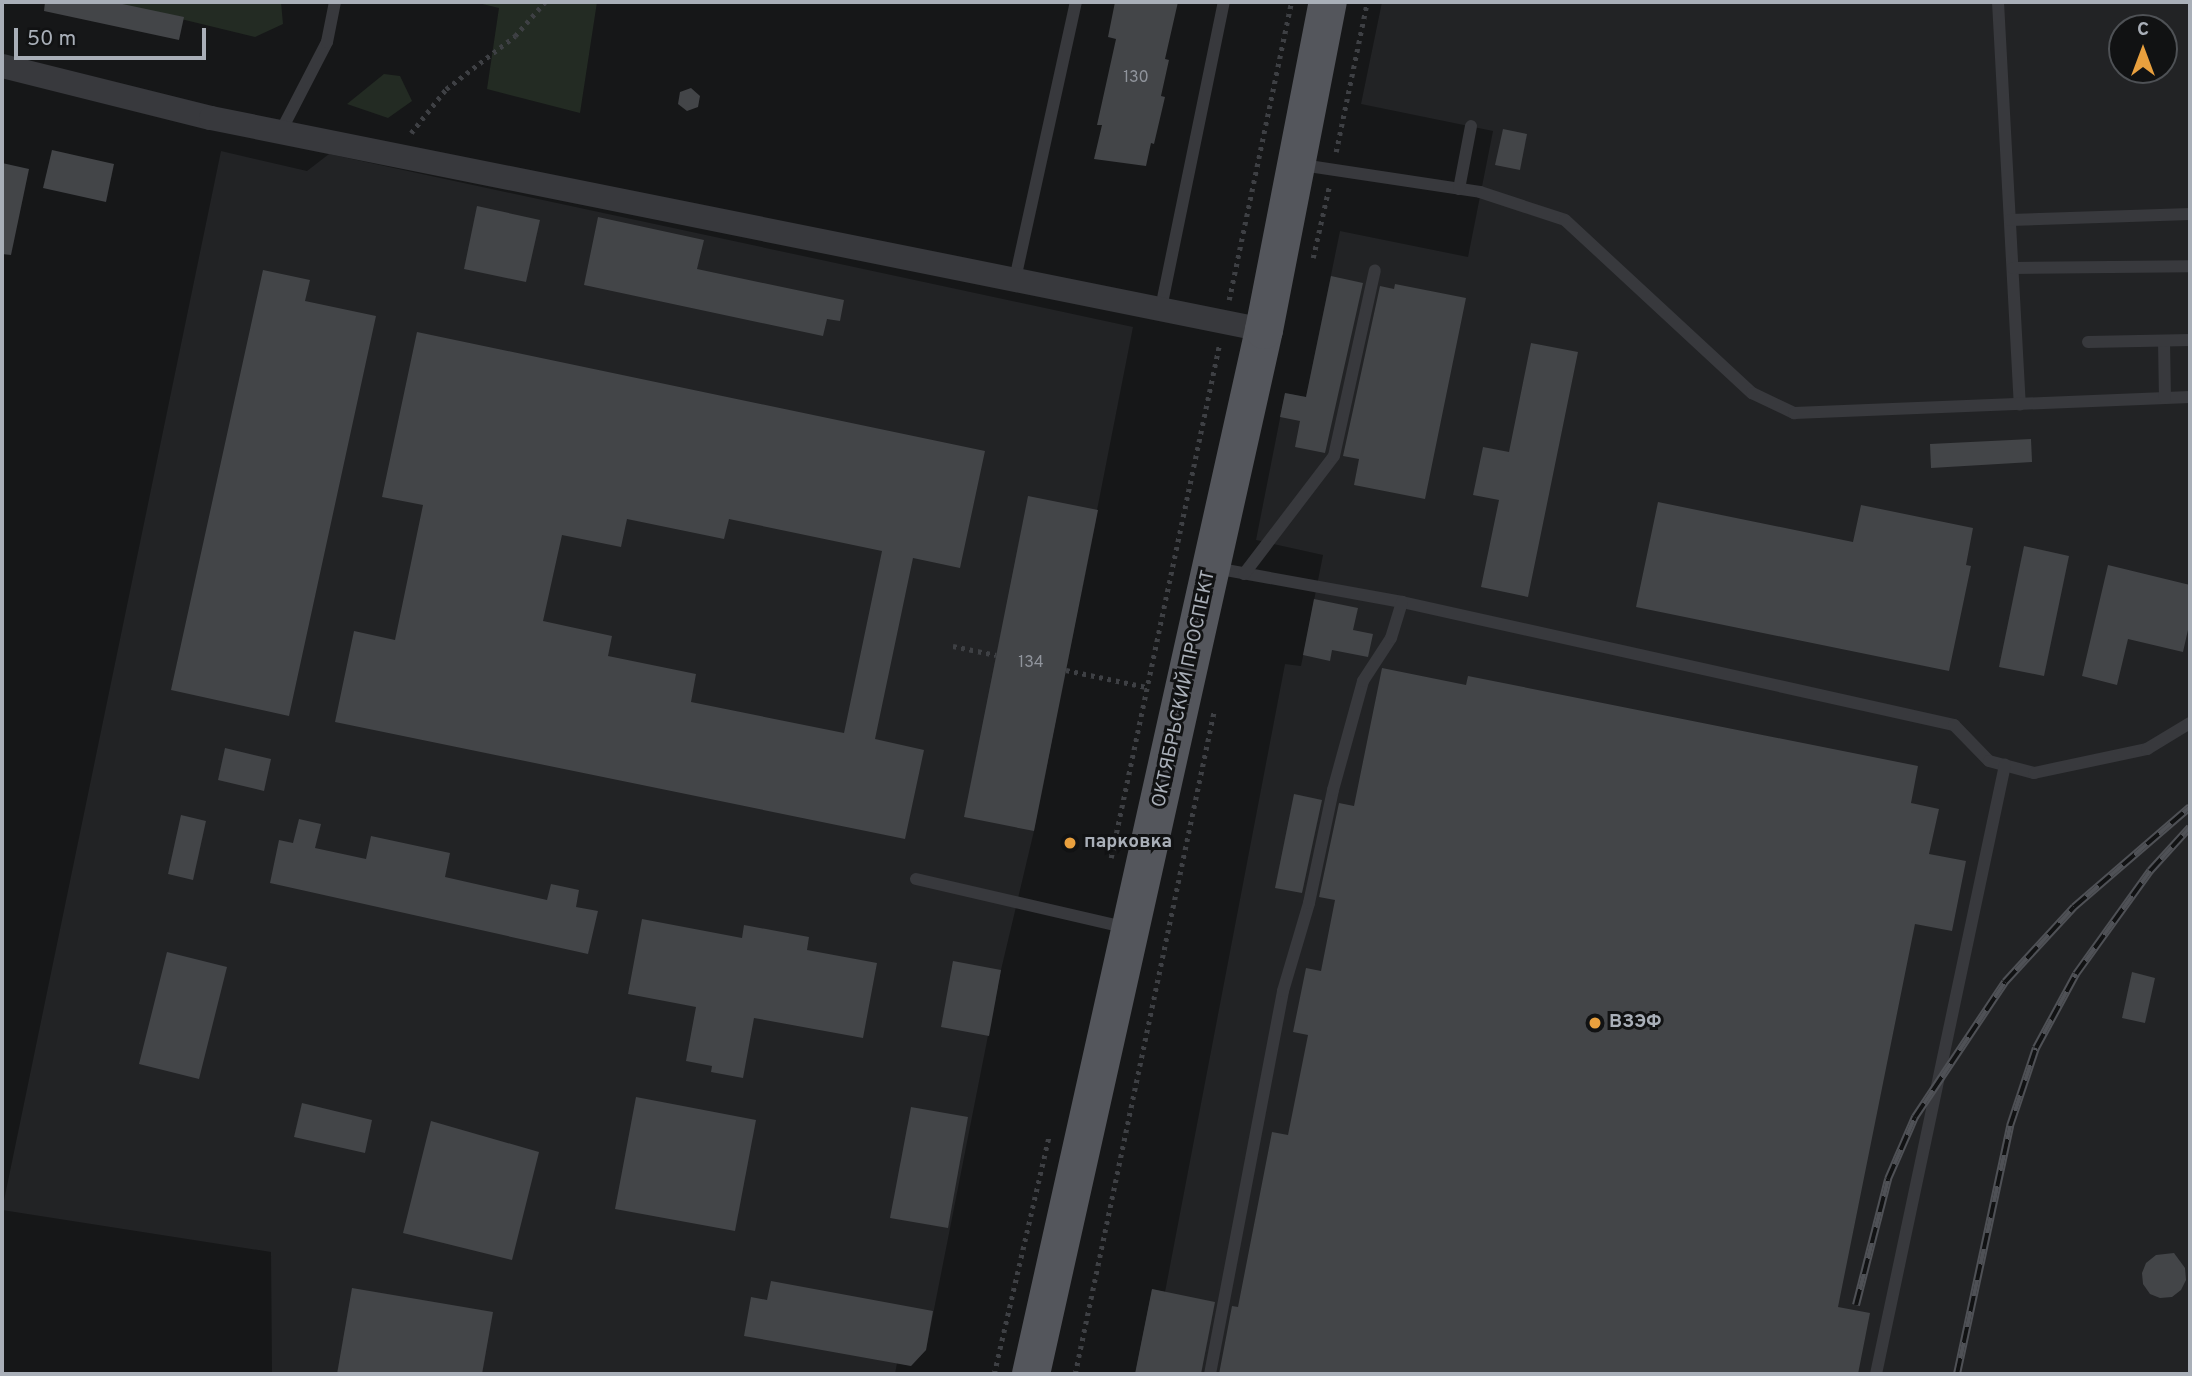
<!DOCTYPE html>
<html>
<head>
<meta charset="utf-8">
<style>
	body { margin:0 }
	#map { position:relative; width:2192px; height:1376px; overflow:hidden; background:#161718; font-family:Overpass,sans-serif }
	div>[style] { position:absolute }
	.built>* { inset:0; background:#222325 }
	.green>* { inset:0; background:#232b23 }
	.building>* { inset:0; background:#434548 }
	.path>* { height:4.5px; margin-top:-2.25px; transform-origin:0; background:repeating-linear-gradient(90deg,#3e4044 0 3.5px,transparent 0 8.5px) }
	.lane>* { height:12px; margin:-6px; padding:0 6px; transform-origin:6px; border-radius:6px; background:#38393d }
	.street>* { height:24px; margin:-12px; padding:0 12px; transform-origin:12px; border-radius:12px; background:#38393d }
	.primary>* { height:38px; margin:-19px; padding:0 19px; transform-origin:19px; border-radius:19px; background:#54565c }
	.rail>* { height:8px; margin-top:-4px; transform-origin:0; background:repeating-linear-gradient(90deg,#111213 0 16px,#4f5156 0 32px); box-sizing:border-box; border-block:2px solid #4f5156 }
	.dots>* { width:19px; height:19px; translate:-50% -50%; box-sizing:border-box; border:4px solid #111213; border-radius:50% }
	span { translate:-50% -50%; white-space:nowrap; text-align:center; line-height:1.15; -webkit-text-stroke:6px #111213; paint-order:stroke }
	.number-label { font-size:16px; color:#90949c }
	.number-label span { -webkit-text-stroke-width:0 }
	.street-label { font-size:19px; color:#a9afb8 }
	.poi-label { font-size:19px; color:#a9afb8; font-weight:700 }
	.left { translate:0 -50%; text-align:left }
	.frame { position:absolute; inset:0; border:4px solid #a9afb8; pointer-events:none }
	.north { position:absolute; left:2108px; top:14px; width:70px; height:70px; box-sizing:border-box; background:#111213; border:2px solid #4e5155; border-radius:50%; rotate:0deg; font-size:19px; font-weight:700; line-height:28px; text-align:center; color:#a9afb8 }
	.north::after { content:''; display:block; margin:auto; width:24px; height:32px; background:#e9a03e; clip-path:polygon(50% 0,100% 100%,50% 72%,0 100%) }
	.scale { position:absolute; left:14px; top:28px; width:192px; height:32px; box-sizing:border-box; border:4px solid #a9afb8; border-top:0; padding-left:9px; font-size:21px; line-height:24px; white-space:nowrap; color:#a9afb8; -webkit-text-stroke:5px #111213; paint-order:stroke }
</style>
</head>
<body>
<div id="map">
	<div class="built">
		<div style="clip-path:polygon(evenodd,1382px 2px,2190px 2px,2190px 1374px,1135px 1374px,1152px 1289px,1165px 1292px,1285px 664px,1301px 666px,1323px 555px,1256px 540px,1285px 393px,1306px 397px,1340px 231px,1468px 257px,1493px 131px,1361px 104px,1382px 2px,2122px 28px,2164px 28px,2164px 70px,2122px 70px,2122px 28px)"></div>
		<div style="clip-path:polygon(221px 151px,307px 171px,329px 154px,1133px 327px,1034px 831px,1001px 970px,926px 1350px,911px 1366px,897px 1363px,895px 1374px,272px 1374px,271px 1252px,2px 1210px)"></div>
	</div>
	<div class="green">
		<div style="clip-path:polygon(111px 2px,281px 2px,283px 24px,255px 37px)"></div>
		<div style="clip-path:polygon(474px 2px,597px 2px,580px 113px,487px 89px,499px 8px)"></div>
		<div style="clip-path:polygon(384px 74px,400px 76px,412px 101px,388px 118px,347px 104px)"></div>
	</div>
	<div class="building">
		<div style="clip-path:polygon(45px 2px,113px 2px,184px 17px,179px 40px,44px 11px)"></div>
		<div style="clip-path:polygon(1115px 2px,1178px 2px,1165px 59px,1169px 60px,1161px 96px,1165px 97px,1154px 144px,1151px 143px,1146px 166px,1094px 159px,1102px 125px,1097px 125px,1116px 39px,1108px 37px)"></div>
		<div style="clip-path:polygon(691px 88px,700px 96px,698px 107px,687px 111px,678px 104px,680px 92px)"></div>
		<div style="clip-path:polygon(1503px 129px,1527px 134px,1520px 170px,1495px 165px)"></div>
		<div style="clip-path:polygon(52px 150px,114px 164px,106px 202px,43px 188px)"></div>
		<div style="clip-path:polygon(2px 163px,29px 169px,11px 255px,2px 254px)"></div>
		<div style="clip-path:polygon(477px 206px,540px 220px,526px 282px,464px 269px)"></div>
		<div style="clip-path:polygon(598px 217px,704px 240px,697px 269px,844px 300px,840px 321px,827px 319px,823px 336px,584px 285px)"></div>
		<div style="clip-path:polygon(263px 270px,310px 280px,305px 301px,376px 316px,289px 716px,171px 690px)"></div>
		<div style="clip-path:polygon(1331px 276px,1363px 283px,1325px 453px,1295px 447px,1300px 421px,1280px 417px,1285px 393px,1306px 397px)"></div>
		<div style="clip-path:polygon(1395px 284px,1466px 298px,1425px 499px,1354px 485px,1359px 459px,1343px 456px,1380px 286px,1394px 289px)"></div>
		<div style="clip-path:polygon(evenodd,417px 332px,985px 451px,960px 568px,913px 558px,875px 739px,924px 750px,905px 839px,335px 722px,354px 631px,395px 640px,423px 505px,382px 497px,417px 332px,627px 519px,724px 539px,729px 519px,882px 551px,844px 733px,691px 702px,696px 674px,608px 656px,612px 636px,543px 621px,562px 535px,621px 547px,627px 519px)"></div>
		<div style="clip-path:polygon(1531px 343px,1578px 352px,1528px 597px,1481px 587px,1499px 500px,1473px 495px,1483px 447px,1509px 452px)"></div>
		<div style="clip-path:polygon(2031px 439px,2032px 462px,1931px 468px,1930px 444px)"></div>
		<div style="clip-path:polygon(1028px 496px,1098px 510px,1034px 831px,964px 817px)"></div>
		<div style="clip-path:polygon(1658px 502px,1853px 542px,1861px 505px,1973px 528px,1966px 565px,1971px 566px,1949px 671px,1636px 607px)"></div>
		<div style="clip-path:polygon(2024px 546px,2069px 556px,2044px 676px,1999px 667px)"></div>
		<div style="clip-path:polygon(2108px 565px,2190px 585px,2190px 621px,2183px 652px,2128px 639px,2117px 685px,2082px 676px)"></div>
		<div style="clip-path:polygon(1314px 599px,1358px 608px,1353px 630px,1373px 634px,1368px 657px,1332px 650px,1330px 661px,1303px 655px)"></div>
		<div style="clip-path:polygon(1382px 668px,1466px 685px,1468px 676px,1918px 766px,1911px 803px,1939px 809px,1929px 854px,1966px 861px,1952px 931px,1915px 924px,1838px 1307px,1870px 1313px,1858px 1374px,1219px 1374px,1232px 1306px,1238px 1307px,1272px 1132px,1288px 1135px,1308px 1035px,1293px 1032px,1306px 968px,1321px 971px,1335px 900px,1319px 897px,1339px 803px,1354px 806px)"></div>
		<div style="clip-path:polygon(225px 748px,271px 759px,264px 791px,218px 780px)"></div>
		<div style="clip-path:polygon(1294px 794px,1322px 800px,1302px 893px,1275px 888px)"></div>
		<div style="clip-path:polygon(181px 815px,206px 821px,193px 880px,168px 874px)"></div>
		<div style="clip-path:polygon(299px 819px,321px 824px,315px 848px,366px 859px,371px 836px,450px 853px,445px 877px,547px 900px,551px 884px,579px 890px,576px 907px,598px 911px,588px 954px,270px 883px,279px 840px,293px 843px)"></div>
		<div style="clip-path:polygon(642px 919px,742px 938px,744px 925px,809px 937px,807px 950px,877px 963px,863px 1038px,754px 1018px,743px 1078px,711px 1072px,712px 1066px,686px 1061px,696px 1007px,628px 994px)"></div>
		<div style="clip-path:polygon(167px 952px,227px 967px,199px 1079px,139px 1064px)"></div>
		<div style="clip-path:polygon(953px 961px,1001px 970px,989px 1036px,941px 1027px)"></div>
		<div style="clip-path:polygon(2132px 972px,2155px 978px,2145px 1023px,2122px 1018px)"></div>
		<div style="clip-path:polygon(636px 1097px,756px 1120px,735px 1231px,615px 1209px)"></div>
		<div style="clip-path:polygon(302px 1103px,372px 1120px,365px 1153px,294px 1137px)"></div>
		<div style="clip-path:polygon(911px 1107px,968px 1117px,948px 1228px,890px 1218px)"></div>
		<div style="clip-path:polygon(431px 1121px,539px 1152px,512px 1260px,403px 1233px)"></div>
		<div style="clip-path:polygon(2174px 1253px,2185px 1268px,2186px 1280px,2181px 1290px,2172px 1297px,2160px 1298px,2150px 1294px,2143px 1284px,2142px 1273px,2146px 1263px,2156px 1255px)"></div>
		<div style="clip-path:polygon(771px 1281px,933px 1311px,926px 1350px,911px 1366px,744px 1336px,751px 1297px,767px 1300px)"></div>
		<div style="clip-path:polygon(352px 1288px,493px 1312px,482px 1374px,337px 1374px)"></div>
		<div style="clip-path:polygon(1152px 1289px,1215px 1302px,1201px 1374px,1135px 1374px)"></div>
	</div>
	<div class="path">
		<div style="left:411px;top:133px;width:56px;rotate:-51.5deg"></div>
		<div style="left:446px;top:89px;width:87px;rotate:-37.5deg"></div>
		<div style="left:515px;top:36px;width:45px;rotate:-48.6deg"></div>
		<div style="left:1336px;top:152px;width:153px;rotate:-78.3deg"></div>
		<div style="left:1313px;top:258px;width:73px;rotate:-77.3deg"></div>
		<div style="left:1229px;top:300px;width:304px;rotate:-78.2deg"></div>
		<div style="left:953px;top:646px;width:44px;rotate:11.8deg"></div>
		<div style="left:1066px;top:670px;width:82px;rotate:12deg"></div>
		<div style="left:1111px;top:858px;width:523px;rotate:-78.09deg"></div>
		<div style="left:994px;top:1374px;width:244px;rotate:-77deg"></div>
		<div style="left:1075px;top:1374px;width:677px;rotate:-78.16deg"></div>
	</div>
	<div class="lane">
		<div style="left:1998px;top:2px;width:403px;rotate:86.9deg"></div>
		<div style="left:281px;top:131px;width:100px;rotate:-62.7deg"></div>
		<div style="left:327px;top:42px;width:41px;rotate:-78.7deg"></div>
		<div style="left:1302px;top:165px;width:180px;rotate:8.6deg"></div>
		<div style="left:1480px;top:192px;width:89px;rotate:18.2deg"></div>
		<div style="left:1565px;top:220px;width:255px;rotate:42.8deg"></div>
		<div style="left:1752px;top:393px;width:47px;rotate:25.5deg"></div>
		<div style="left:1794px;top:413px;width:396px;rotate:-2.3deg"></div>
		<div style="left:1459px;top:189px;width:64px;rotate:-79.2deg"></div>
		<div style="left:2010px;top:220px;width:180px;rotate:-1.9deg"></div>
		<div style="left:2013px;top:268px;width:177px;rotate:-0.6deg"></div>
		<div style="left:1015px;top:279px;width:284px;rotate:-77.6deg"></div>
		<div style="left:1161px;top:308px;width:312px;rotate:-78.4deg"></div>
		<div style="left:2164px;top:341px;width:57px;rotate:89deg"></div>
		<div style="left:2088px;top:342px;width:102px;rotate:-1.1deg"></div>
		<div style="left:1215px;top:568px;width:190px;rotate:10.3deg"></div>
		<div style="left:1402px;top:602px;width:566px;rotate:12.56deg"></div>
		<div style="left:1954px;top:725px;width:50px;rotate:45.8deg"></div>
		<div style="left:1989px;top:761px;width:47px;rotate:14.9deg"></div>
		<div style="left:2034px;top:773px;width:116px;rotate:-12deg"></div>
		<div style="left:2147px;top:749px;width:50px;rotate:-31.2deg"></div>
		<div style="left:1244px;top:574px;width:148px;rotate:-52.7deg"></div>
		<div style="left:1334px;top:456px;width:190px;rotate:-77.6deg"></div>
		<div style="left:916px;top:879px;width:218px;rotate:13deg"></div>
		<div style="left:1210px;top:1374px;width:390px;rotate:-79.2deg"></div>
		<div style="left:1283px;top:991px;width:92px;rotate:-73.5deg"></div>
		<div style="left:1309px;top:903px;width:116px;rotate:-78deg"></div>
		<div style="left:1333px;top:790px;width:113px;rotate:-74.6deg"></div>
		<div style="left:1363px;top:681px;width:51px;rotate:-56.9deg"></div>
		<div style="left:1391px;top:638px;width:38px;rotate:-73deg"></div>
		<div style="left:1876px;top:1374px;width:623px;rotate:-78.04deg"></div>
	</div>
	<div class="street">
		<div style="left:2px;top:66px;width:215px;rotate:14deg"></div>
		<div style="left:211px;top:118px;width:1074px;rotate:11.38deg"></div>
	</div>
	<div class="primary">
		<div style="left:1031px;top:1374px;width:1070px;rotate:-77.42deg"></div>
		<div style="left:1264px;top:330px;width:334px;rotate:-79deg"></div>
	</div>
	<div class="rail">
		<div style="left:1856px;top:1305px;width:130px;rotate:-75.7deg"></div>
		<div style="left:1888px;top:1179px;width:68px;rotate:-66.5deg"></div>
		<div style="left:1915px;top:1117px;width:162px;rotate:-56.3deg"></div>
		<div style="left:2005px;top:982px;width:102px;rotate:-47.4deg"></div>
		<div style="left:2074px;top:907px;width:153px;rotate:-40.8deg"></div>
		<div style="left:1957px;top:1374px;width:254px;rotate:-77.9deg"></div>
		<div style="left:2010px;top:1126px;width:82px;rotate:-71.6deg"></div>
		<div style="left:2036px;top:1048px;width:84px;rotate:-61.6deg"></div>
		<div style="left:2076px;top:974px;width:127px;rotate:-54.3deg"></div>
		<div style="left:2150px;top:871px;width:59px;rotate:-47.7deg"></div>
	</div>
	<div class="dots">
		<div style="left:1070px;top:843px;background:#e9a03e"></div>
		<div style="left:1595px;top:1023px;background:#e9a03e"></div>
	</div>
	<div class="number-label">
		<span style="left:1136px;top:78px">130</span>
		<span style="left:1031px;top:663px">134</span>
	</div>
	<div class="street-label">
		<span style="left:1185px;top:689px;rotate:-78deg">ОКТЯБРЬСКИЙ ПРОСПЕКТ</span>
	</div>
	<div class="poi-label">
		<span class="left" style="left:1084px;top:843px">парковка</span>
		<span class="left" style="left:1609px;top:1023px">ВЗЭФ</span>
	</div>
	<div class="frame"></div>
	<div class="north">С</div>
	<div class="scale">50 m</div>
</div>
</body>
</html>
